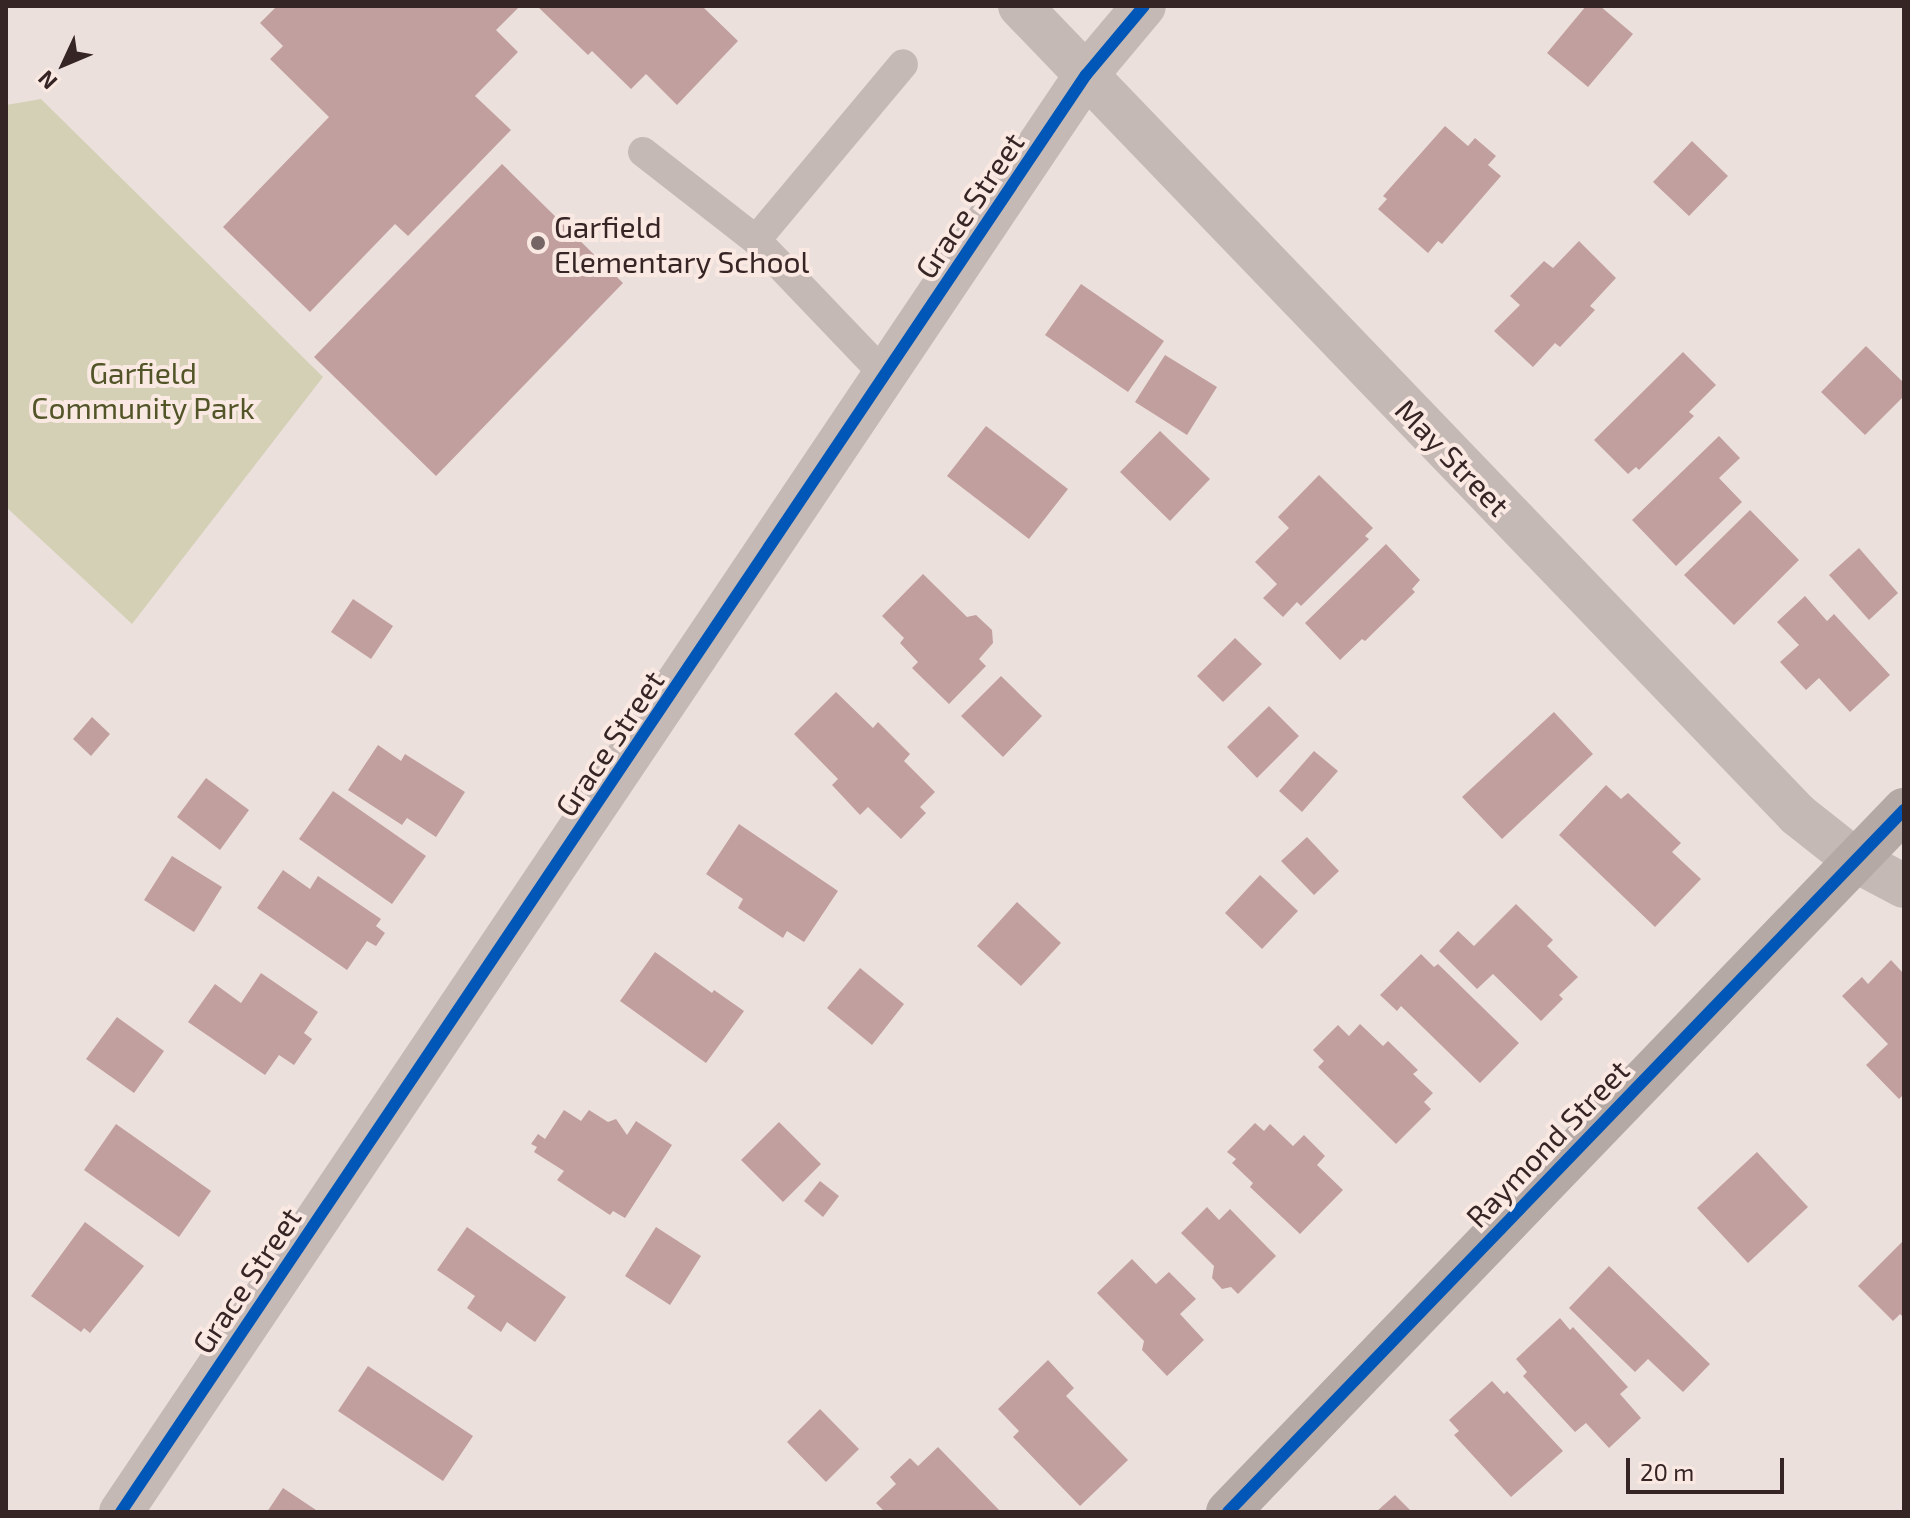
<!DOCTYPE html>
<html>
<head>
<meta charset="utf-8">
<style>
	body { margin:0 }
	#map { position:relative; width:1910px; height:1518px; overflow:hidden; background:#ece0dc; font-family:"Exo 2",sans-serif }
	div>[style] { position:absolute }
	.green>* { inset:0; background:#d4d0b6 }
	.building>* { inset:0; background:#c19f9e }
	.lane>* { height:30px; margin:-15px; padding:0 15px; transform-origin:15px; border-radius:15px; background:#c5b9b6 }
	.street>* { height:44px; margin:-22px; padding:0 22px; transform-origin:22px; border-radius:22px; background:#c5b9b6 }
	.secondary>* { height:44px; margin:-22px; padding:0 22px; transform-origin:22px; border-radius:22px; background:#b5a9a6 }
	.cycleway>* { height:12px; margin:-6px; padding:0 6px; transform-origin:6px; border-radius:6px; background:#0057b8 }
	.dots>* { width:22px; height:22px; translate:-50% -50%; box-sizing:border-box; border:4px solid #fae9e3; border-radius:50% }
	span { translate:-50% -50%; white-space:nowrap; text-align:center; line-height:1.15; -webkit-text-stroke:8px #fae9e3; paint-order:stroke }
	.street-label { font-size:30px; color:#352525 }
	.poi-label { font-size:30px; color:#352525 }
	.left { translate:0 -50%; text-align:left }
	.park-label { font-size:30px; color:#515527 }
	.frame { position:absolute; inset:0; border:8px solid #352525; pointer-events:none }
	.north { position:absolute; left:24px; top:24px; width:80px; height:80px; -webkit-text-stroke:6px #fae9e3; paint-order:stroke; rotate:226deg; font-size:22px; font-weight:700; line-height:32px; text-align:center; color:#352525 }
	.north::after { content:''; display:block; margin:auto; width:28px; height:36px; background:#352525; clip-path:polygon(50% 0,100% 100%,50% 72%,0 100%) }
	.scale { position:absolute; left:1626px; top:1458px; width:158px; height:36px; box-sizing:border-box; border:4px solid #352525; border-top:0; padding-left:10px; font-size:24px; line-height:28px; white-space:nowrap; color:#352525; -webkit-text-stroke:6px #fae9e3; paint-order:stroke }
</style>
</head>
<body>
<div id="map">
	<div class="green">
		<div style="clip-path:polygon(41px 99px,323px 377px,132px 624px,6px 507px,6px 105px)"></div>
	</div>
	<div class="building">
		<div style="clip-path:polygon(277px 6px,520px 6px,496px 30px,518px 52px,475px 96px,511px 130px,408px 236px,395px 224px,310px 312px,223px 227px,329px 117px,270px 59px,283px 46px,260px 23px)"></div>
		<div style="clip-path:polygon(537px 6px,706px 6px,704px 8px,738px 41px,677px 105px,646px 74px,631px 89px,592px 51px,588px 55px)"></div>
		<div style="clip-path:polygon(1586px 6px,1600px 6px,1633px 34px,1588px 87px,1547px 53px)"></div>
		<div style="clip-path:polygon(1445px 126px,1468px 146px,1475px 138px,1496px 156px,1488px 165px,1501px 176px,1442px 244px,1438px 241px,1428px 253px,1378px 209px,1387px 199px,1383px 196px)"></div>
		<div style="clip-path:polygon(1692px 141px,1728px 176px,1689px 216px,1653px 182px)"></div>
		<div style="clip-path:polygon(502px 164px,623px 283px,436px 476px,314px 357px)"></div>
		<div style="clip-path:polygon(1579px 241px,1616px 278px,1590px 306px,1595px 310px,1560px 347px,1555px 343px,1533px 367px,1494px 331px,1520px 305px,1510px 296px,1544px 261px,1553px 268px)"></div>
		<div style="clip-path:polygon(1081px 284px,1164px 341px,1128px 392px,1045px 335px)"></div>
		<div style="clip-path:polygon(1866px 346px,1904px 383px,1904px 396px,1865px 435px,1821px 392px)"></div>
		<div style="clip-path:polygon(1683px 352px,1716px 385px,1689px 412px,1694px 416px,1639px 470px,1636px 467px,1628px 474px,1594px 440px)"></div>
		<div style="clip-path:polygon(1165px 355px,1217px 387px,1187px 435px,1135px 402px)"></div>
		<div style="clip-path:polygon(986px 426px,1068px 489px,1029px 539px,947px 476px)"></div>
		<div style="clip-path:polygon(1160px 431px,1210px 479px,1170px 521px,1120px 472px)"></div>
		<div style="clip-path:polygon(1719px 436px,1740px 458px,1719px 478px,1742px 502px,1676px 566px,1632px 520px)"></div>
		<div style="clip-path:polygon(1319px 475px,1373px 528px,1365px 536px,1369px 539px,1301px 606px,1297px 602px,1283px 617px,1263px 598px,1277px 584px,1255px 562px,1289px 528px,1278px 517px)"></div>
		<div style="clip-path:polygon(1750px 510px,1799px 560px,1734px 625px,1684px 575px)"></div>
		<div style="clip-path:polygon(1386px 544px,1420px 580px,1412px 589px,1415px 592px,1365px 641px,1362px 639px,1340px 660px,1305px 623px)"></div>
		<div style="clip-path:polygon(1859px 548px,1898px 593px,1869px 620px,1829px 575px)"></div>
		<div style="clip-path:polygon(923px 574px,967px 617px,976px 615px,992px 630px,993px 643px,979px 659px,986px 666px,949px 704px,912px 668px,918px 662px,900px 643px,904px 638px,882px 616px)"></div>
		<div style="clip-path:polygon(1805px 596px,1827px 621px,1834px 614px,1890px 675px,1850px 712px,1819px 678px,1806px 690px,1780px 662px,1799px 645px,1777px 622px)"></div>
		<div style="clip-path:polygon(353px 599px,393px 626px,371px 659px,331px 632px)"></div>
		<div style="clip-path:polygon(1235px 638px,1262px 664px,1223px 702px,1197px 676px)"></div>
		<div style="clip-path:polygon(1001px 676px,1042px 716px,1003px 757px,961px 716px)"></div>
		<div style="clip-path:polygon(836px 692px,873px 728px,878px 722px,910px 754px,904px 761px,935px 792px,920px 807px,926px 813px,901px 839px,868px 807px,860px 815px,832px 785px,838px 779px,794px 734px)"></div>
		<div style="clip-path:polygon(1269px 706px,1299px 736px,1257px 778px,1227px 747px)"></div>
		<div style="clip-path:polygon(1554px 712px,1593px 754px,1502px 839px,1462px 797px)"></div>
		<div style="clip-path:polygon(92px 717px,110px 734px,91px 756px,73px 739px)"></div>
		<div style="clip-path:polygon(378px 745px,401px 761px,405px 754px,465px 792px,436px 837px,407px 818px,402px 825px,348px 790px)"></div>
		<div style="clip-path:polygon(1314px 751px,1338px 771px,1302px 812px,1279px 791px)"></div>
		<div style="clip-path:polygon(206px 778px,249px 810px,220px 850px,177px 817px)"></div>
		<div style="clip-path:polygon(1606px 785px,1621px 799px,1628px 793px,1681px 843px,1672px 852px,1701px 879px,1655px 927px,1559px 835px)"></div>
		<div style="clip-path:polygon(333px 791px,426px 856px,392px 904px,299px 839px)"></div>
		<div style="clip-path:polygon(739px 824px,838px 891px,804px 942px,787px 931px,783px 938px,738px 908px,743px 899px,706px 874px)"></div>
		<div style="clip-path:polygon(1307px 837px,1339px 871px,1314px 895px,1281px 861px)"></div>
		<div style="clip-path:polygon(172px 856px,222px 887px,194px 932px,144px 900px)"></div>
		<div style="clip-path:polygon(283px 870px,310px 889px,318px 876px,381px 919px,376px 926px,385px 933px,376px 946px,367px 941px,347px 970px,257px 908px)"></div>
		<div style="clip-path:polygon(1260px 875px,1298px 911px,1262px 949px,1225px 913px)"></div>
		<div style="clip-path:polygon(1017px 902px,1061px 943px,1021px 986px,977px 946px)"></div>
		<div style="clip-path:polygon(1516px 904px,1553px 940px,1547px 946px,1578px 977px,1559px 995px,1563px 999px,1541px 1021px,1493px 974px,1477px 989px,1439px 951px,1458px 931px,1474px 946px)"></div>
		<div style="clip-path:polygon(655px 952px,712px 993px,714px 990px,744px 1011px,706px 1063px,620px 1001px)"></div>
		<div style="clip-path:polygon(1421px 954px,1434px 967px,1438px 964px,1519px 1043px,1480px 1083px,1401px 1006px,1397px 1011px,1380px 995px)"></div>
		<div style="clip-path:polygon(1891px 960px,1904px 974px,1904px 1094px,1899px 1099px,1866px 1065px,1888px 1044px,1842px 996px,1862px 977px,1868px 984px)"></div>
		<div style="clip-path:polygon(860px 968px,904px 1004px,872px 1045px,827px 1008px)"></div>
		<div style="clip-path:polygon(261px 973px,318px 1012px,304px 1033px,312px 1039px,294px 1065px,279px 1055px,265px 1075px,188px 1022px,215px 984px,241px 1003px)"></div>
		<div style="clip-path:polygon(117px 1017px,164px 1051px,134px 1093px,86px 1059px)"></div>
		<div style="clip-path:polygon(1360px 1024px,1383px 1046px,1388px 1041px,1418px 1070px,1413px 1074px,1433px 1093px,1424px 1102px,1431px 1109px,1396px 1144px,1318px 1067px,1324px 1061px,1313px 1050px,1338px 1025px,1349px 1036px)"></div>
		<div style="clip-path:polygon(564px 1110px,581px 1121px,589px 1110px,608px 1122px,616px 1119px,627px 1135px,636px 1121px,672px 1145px,625px 1218px,613px 1211px,610px 1215px,557px 1180px,564px 1171px,534px 1152px,537px 1147px,531px 1144px,538px 1134px,545px 1139px)"></div>
		<div style="clip-path:polygon(779px 1122px,821px 1164px,783px 1202px,741px 1160px)"></div>
		<div style="clip-path:polygon(1255px 1123px,1264px 1131px,1270px 1124px,1293px 1146px,1304px 1135px,1325px 1156px,1317px 1165px,1343px 1190px,1300px 1234px,1250px 1187px,1253px 1183px,1232px 1163px,1236px 1159px,1227px 1152px)"></div>
		<div style="clip-path:polygon(116px 1124px,211px 1191px,179px 1237px,84px 1170px)"></div>
		<div style="clip-path:polygon(1757px 1152px,1808px 1207px,1748px 1263px,1697px 1208px)"></div>
		<div style="clip-path:polygon(820px 1181px,839px 1196px,823px 1217px,804px 1201px)"></div>
		<div style="clip-path:polygon(1207px 1207px,1219px 1220px,1230px 1209px,1276px 1256px,1238px 1294px,1231px 1287px,1222px 1289px,1212px 1278px,1214px 1266px,1181px 1233px)"></div>
		<div style="clip-path:polygon(85px 1222px,144px 1266px,90px 1333px,84px 1328px,81px 1332px,31px 1296px)"></div>
		<div style="clip-path:polygon(467px 1227px,566px 1297px,535px 1342px,507px 1322px,501px 1332px,467px 1308px,475px 1296px,437px 1270px)"></div>
		<div style="clip-path:polygon(656px 1227px,701px 1256px,670px 1305px,625px 1276px)"></div>
		<div style="clip-path:polygon(1904px 1240px,1904px 1318px,1900px 1314px,1893px 1321px,1858px 1286px)"></div>
		<div style="clip-path:polygon(1132px 1259px,1156px 1284px,1169px 1272px,1196px 1299px,1180px 1314px,1204px 1340px,1167px 1376px,1142px 1350px,1144px 1341px,1097px 1293px)"></div>
		<div style="clip-path:polygon(1609px 1266px,1710px 1364px,1683px 1392px,1648px 1359px,1635px 1372px,1569px 1308px)"></div>
		<div style="clip-path:polygon(1560px 1318px,1570px 1330px,1573px 1327px,1628px 1387px,1620px 1394px,1641px 1418px,1609px 1448px,1586px 1423px,1575px 1432px,1523px 1376px,1527px 1372px,1516px 1359px)"></div>
		<div style="clip-path:polygon(1048px 1360px,1074px 1388px,1066px 1396px,1128px 1460px,1080px 1506px,1013px 1437px,1019px 1431px,998px 1409px)"></div>
		<div style="clip-path:polygon(368px 1366px,473px 1436px,443px 1481px,338px 1411px)"></div>
		<div style="clip-path:polygon(1492px 1381px,1504px 1394px,1507px 1391px,1563px 1451px,1511px 1497px,1454px 1435px,1459px 1431px,1449px 1420px)"></div>
		<div style="clip-path:polygon(820px 1409px,859px 1449px,826px 1482px,787px 1442px)"></div>
		<div style="clip-path:polygon(938px 1447px,1001px 1512px,885px 1512px,876px 1503px,896px 1484px,890px 1477px,910px 1458px,918px 1466px)"></div>
		<div style="clip-path:polygon(283px 1488px,319px 1512px,267px 1512px)"></div>
		<div style="clip-path:polygon(1395px 1495px,1412px 1512px,1376px 1512px)"></div>
	</div>
	<div class="lane">
		<div style="left:643px;top:152px;width:143px;rotate:37.9deg"></div>
		<div style="left:756px;top:240px;width:190px;rotate:46.3deg"></div>
		<div style="left:756px;top:240px;width:229px;rotate:-50.1deg"></div>
	</div>
	<div class="street">
		<div style="left:1020px;top:6px;width:1122px;rotate:46.12deg"></div>
		<div style="left:1798px;top:815px;width:73px;rotate:38.3deg"></div>
		<div style="left:1855px;top:860px;width:55px;rotate:28deg"></div>
		<div style="left:121px;top:1512px;width:1731px;rotate:-56.12deg"></div>
		<div style="left:1086px;top:75px;width:90px;rotate:-50deg"></div>
	</div>
	<div class="secondary">
		<div style="left:1228px;top:1512px;width:975px;rotate:-46.08deg"></div>
	</div>
	<div class="cycleway">
		<div style="left:121px;top:1512px;width:1731px;rotate:-56.12deg"></div>
		<div style="left:1086px;top:75px;width:90px;rotate:-50deg"></div>
		<div style="left:1228px;top:1512px;width:975px;rotate:-46.08deg"></div>
	</div>
	<div class="dots">
		<div style="left:538px;top:243px;background:#756665"></div>
	</div>
	<div class="street-label">
		<span style="left:969px;top:205px;rotate:-56deg">Grace Street</span>
		<span style="left:1453px;top:457px;rotate:46deg">May Street</span>
		<span style="left:609px;top:743px;rotate:-56deg">Grace Street</span>
		<span style="left:1547px;top:1143px;rotate:-46deg">Raymond Street</span>
		<span style="left:246px;top:1280px;rotate:-56deg">Grace Street</span>
	</div>
	<div class="poi-label">
		<span class="left" style="left:554px;top:243px">Garfield<br>Elementary School</span>
	</div>
	<div class="park-label">
		<span style="left:143px;top:389px">Garfield<br>Community Park</span>
	</div>
	<div class="frame"></div>
	<div class="north">N</div>
	<div class="scale">20 m</div>
</div>
</body>
</html>
